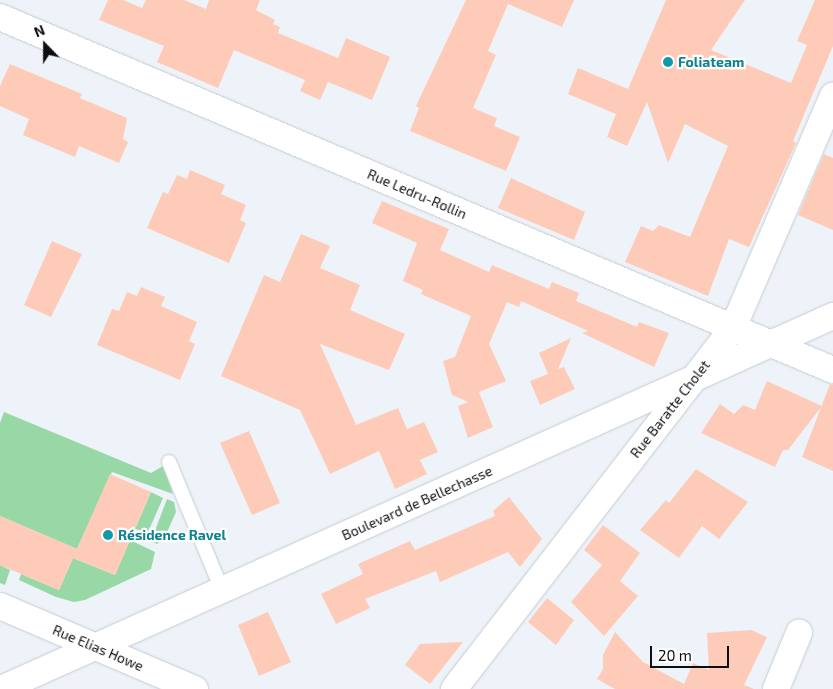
<!DOCTYPE html>
<html>
<head>
<meta charset="utf-8">
<style>
	body { margin:0 }
	#map { position:relative; width:833px; height:689px; overflow:hidden; background:#eef3f9; font-family:"Exo 2",sans-serif }
	div>[style] { position:absolute }
	.green>* { inset:0; background:#98d8a7 }
	.building>* { inset:0; background:#ffcbb9 }
	.roads { filter:drop-shadow(0 0 1px #c6cbd1) drop-shadow(0 0 1px #c6cbd1) }
	.service>* { height:14px; margin:-7px; padding:0 7px; transform-origin:7px; border-radius:7px; background:#fff }
	.minor>* { height:26px; margin:-13px; padding:0 13px; transform-origin:13px; border-radius:13px; background:#fff }
	.dots>* { width:14px; height:14px; translate:-50% -50%; box-sizing:border-box; border:2px solid #fff; border-radius:50% }
	span { translate:-50% -50%; white-space:nowrap; text-align:center; line-height:1.15; -webkit-text-stroke:4.5px #fff; paint-order:stroke }
	.culture-label { font-size:14px; color:#0d838f; font-weight:700 }
	.left { translate:0 -50%; text-align:left }
	.street-label { font-size:14px; color:#0c0e10 }
	.north { position:absolute; left:20px; top:20px; width:50px; height:50px; -webkit-text-stroke:4px #fff; paint-order:stroke; rotate:338deg; font-size:14px; font-weight:700; line-height:20px; text-align:center; color:#0c0e10 }
	.north::after { content:''; display:block; margin:auto; width:18px; height:22px; background:#0c0e10; clip-path:polygon(50% 0,100% 100%,50% 72%,0 100%) }
	.scale { position:absolute; left:650px; top:646px; width:79px; height:22px; box-sizing:border-box; border:2px solid #0c0e10; border-top:0; padding-left:6px; font-size:15px; line-height:18px; white-space:nowrap; color:#0c0e10; -webkit-text-stroke:4px #fff; paint-order:stroke }
</style>
</head>
<body>
<div id="map">
	<div class="green">
		<div style="clip-path:polygon(4px 412px,151px 473px,163px 466px,173px 494px,112px 472px,77px 549px,0 516px,0 423px)"></div>
		<div style="clip-path:polygon(151px 492px,163px 498px,148px 532px,135px 529px)"></div>
		<div style="clip-path:polygon(167px 499px,174px 502px,176px 512px,164px 539px,157px 544px,141px 537px,142px 534px,153px 536px)"></div>
		<div style="clip-path:polygon(130px 540px,155px 552px,151px 569px,85px 600px,74px 602px,56px 597px,19px 580px,21px 574px,59px 590px,73px 558px,115px 575px)"></div>
		<div style="clip-path:polygon(0 565px,10px 570px,5px 585px,0 583px)"></div>
	</div>
	<div class="building">
		<div style="clip-path:polygon(108px 0,123px 0,142px 8px,146px 0,184px 0,206px 9px,209px 0,260px 0,256px 10px,275px 20px,273px 24px,280px 27px,278px 33px,338px 58px,346px 38px,390px 57px,372px 100px,328px 82px,320px 100px,300px 91px,305px 80px,234px 50px,218px 88px,157px 62px,164px 46px,99px 20px)"></div>
		<div style="clip-path:polygon(466px 0,574px 0,562px 27px,508px 4px,488px 51px,496px 55px,473px 108px,497px 118px,494px 126px,520px 137px,506px 171px,410px 131px,419px 108px,416px 106px)"></div>
		<div style="clip-path:polygon(666px 0,745px 0,711px 50px,791px 83px,807px 45px,797px 41px,815px 0,833px 0,833px 46px,793px 141px,796px 143px,749px 247px,729px 239px,708px 296px,625px 262px,641px 226px,653px 231px,659px 225px,690px 237px,728px 146px,685px 124px,668px 163px,647px 102px,627px 146px,607px 137px,616px 114px,568px 94px,578px 68px,628px 89px)"></div>
		<div style="clip-path:polygon(10px 64px,82px 94px,80px 98px,127px 118px,123px 139px,128px 142px,119px 163px,79px 146px,75px 157px,23px 135px,29px 119px,0 106px,0 86px)"></div>
		<div style="clip-path:polygon(824px 154px,833px 158px,833px 230px,798px 215px)"></div>
		<div style="clip-path:polygon(190px 170px,225px 185px,221px 194px,246px 205px,240px 220px,246px 223px,229px 263px,147px 228px,163px 192px,168px 194px,177px 175px,187px 179px)"></div>
		<div style="clip-path:polygon(511px 178px,585px 212px,574px 240px,498px 208px)"></div>
		<div style="clip-path:polygon(382px 201px,449px 229px,440px 250px,489px 272px,492px 265px,549px 289px,552px 282px,579px 293px,576px 301px,637px 327px,639px 322px,669px 333px,654px 367px,582px 333px,588px 331px,521px 301px,519px 307px,507px 302px,489px 344px,506px 381px,479px 392px,493px 427px,468px 438px,458px 406px,468px 402px,452px 395px,443px 361px,455px 357px,471px 316px,421px 294px,423px 290px,403px 281px,417px 243px,372px 223px)"></div>
		<div style="clip-path:polygon(301px 234px,330px 246px,320px 268px,360px 285px,350px 310px,405px 334px,389px 370px,320px 344px,356px 425px,398px 408px,407px 429px,424px 422px,438px 452px,420px 460px,427px 474px,395px 489px,379px 451px,330px 474px,300px 410px,221px 376px,264px 275px,280px 282px)"></div>
		<div style="clip-path:polygon(52px 241px,82px 254px,51px 317px,24px 305px)"></div>
		<div style="clip-path:polygon(141px 287px,165px 297px,161px 306px,197px 322px,189px 341px,195px 344px,180px 380px,97px 345px,112px 309px,119px 311px,127px 292px,137px 296px)"></div>
		<div style="clip-path:polygon(571px 338px,558px 369px,564px 367px,575px 389px,540px 405px,530px 381px,548px 374px,539px 353px)"></div>
		<div style="clip-path:polygon(767px 381px,822px 406px,788px 450px,783px 450px,775px 467px,701px 433px,720px 404px,734px 414px,743px 405px,755px 410px)"></div>
		<div style="clip-path:polygon(830px 384px,833px 385px,833px 471px,802px 457px)"></div>
		<div style="clip-path:polygon(249px 431px,280px 503px,252px 515px,220px 443px)"></div>
		<div style="clip-path:polygon(696px 469px,748px 502px,719px 539px,702px 526px,679px 558px,640px 530px,666px 500px,669px 503px)"></div>
		<div style="clip-path:polygon(110px 474px,151px 492px,115px 575px,73px 558px,59px 590px,0 565px,0 516px,77px 549px)"></div>
		<div style="clip-path:polygon(509px 497px,542px 539px,520px 567px,508px 552px,440px 582px,436px 571px,365px 599px,370px 608px,336px 624px,321px 594px,363px 574px,358px 564px,410px 541px,415px 550px,495px 516px,493px 511px)"></div>
		<div style="clip-path:polygon(603px 525px,640px 553px,620px 581px,638px 596px,604px 636px,571px 602px,602px 565px,584px 550px)"></div>
		<div style="clip-path:polygon(547px 598px,574px 620px,556px 645px,528px 622px)"></div>
		<div style="clip-path:polygon(268px 612px,291px 662px,259px 676px,238px 625px)"></div>
		<div style="clip-path:polygon(751px 630px,767px 637px,744px 685px,754px 689px,615px 689px,597px 679px,603px 669px,603px 655px,615px 632px,643px 662px,684px 684px,693px 663px,709px 670px,707px 633px)"></div>
		<div style="clip-path:polygon(463px 642px,430px 684px,405px 665px,420px 644px)"></div>
	</div>
	<div class="roads">
		<div class="service">
			<div style="left:169px;top:462px;width:139px;rotate:67.5deg"></div>
		</div>
		<div class="minor">
			<div style="left:0;top:17px;width:905px;rotate:22.97deg"></div>
			<div style="left:0;top:606px;width:212px;rotate:23.1deg"></div>
			<div style="left:1px;top:689px;width:912px;rotate:-24.15deg"></div>
			<div style="left:454px;top:689px;width:456px;rotate:-52.3deg"></div>
			<div style="left:733px;top:328px;width:253px;rotate:-66.7deg"></div>
			<div style="left:776px;top:689px;width:61px;rotate:-67.7deg"></div>
		</div>
	</div>
	<div class="dots">
		<div style="left:668px;top:62px;background:#0f9aa8"></div>
		<div style="left:108px;top:535px;background:#0f9aa8"></div>
	</div>
	<div class="culture-label">
		<span class="left" style="left:678px;top:62px">Foliateam</span>
		<span class="left" style="left:118px;top:535px">Résidence Ravel</span>
	</div>
	<div class="street-label">
		<span style="left:417px;top:194px;rotate:23deg">Rue Ledru-Rollin</span>
		<span style="left:670px;top:409px;rotate:-52deg">Rue Baratte Cholet</span>
		<span style="left:417px;top:503px;rotate:-24deg">Boulevard de Bellechasse</span>
		<span style="left:98px;top:648px;rotate:23deg">Rue Elias Howe</span>
	</div>
	<div class="north">N</div>
	<div class="scale">20 m</div>
</div>
</body>
</html>
